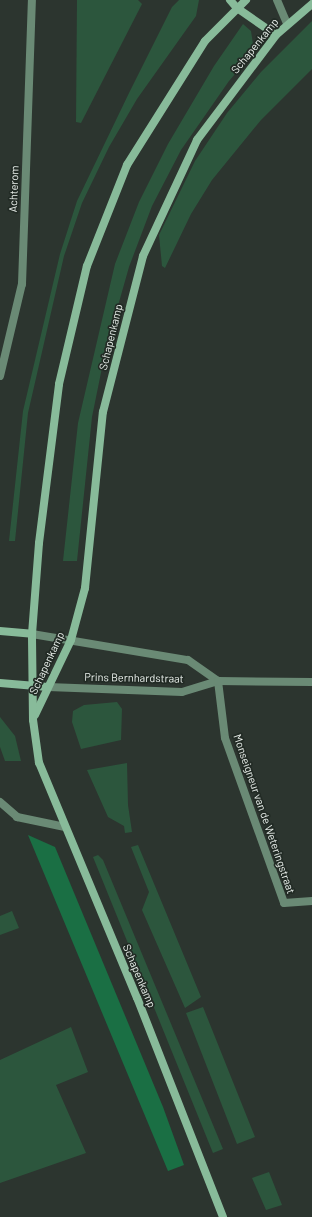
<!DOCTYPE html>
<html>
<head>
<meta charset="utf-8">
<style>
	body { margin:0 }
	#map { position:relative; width:312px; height:1217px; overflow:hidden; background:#2c352f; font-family:Barlow,sans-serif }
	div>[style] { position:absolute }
	.green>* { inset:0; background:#2c563d }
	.forest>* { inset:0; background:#1a6f44 }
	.street>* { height:8px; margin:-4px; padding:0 4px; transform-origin:4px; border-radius:4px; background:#6a8a75 }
	.secondary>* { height:8px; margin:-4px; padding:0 4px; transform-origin:4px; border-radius:4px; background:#88bb9a }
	span { translate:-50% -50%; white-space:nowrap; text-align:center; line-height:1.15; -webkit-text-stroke:3.5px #222b25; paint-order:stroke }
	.street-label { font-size:11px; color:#ebf1ed }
</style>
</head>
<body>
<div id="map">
	<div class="green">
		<div style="clip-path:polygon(77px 0,138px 0,142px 4px,81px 123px,76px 122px)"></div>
		<div style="clip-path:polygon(179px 0,199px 0,196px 16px,137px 99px,109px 147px,82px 203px,64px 256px,28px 413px,15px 541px,9px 541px,23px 411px,60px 254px,77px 201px,129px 93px,172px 7px)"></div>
		<div style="clip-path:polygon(312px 21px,312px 69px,261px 120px,212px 180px,191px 214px,165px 268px,162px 266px,159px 235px,195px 161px,227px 113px,261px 72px)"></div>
		<div style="clip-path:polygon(243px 24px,251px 31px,253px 44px,249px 58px,229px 81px,181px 150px,152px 206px,129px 267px,106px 348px,92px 417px,77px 561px,63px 561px,78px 423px,115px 264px,139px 202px,168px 144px,214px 66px)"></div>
		<div style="clip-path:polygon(117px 702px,122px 709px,121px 740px,81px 749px,72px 722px,73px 711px,84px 705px)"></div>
		<div style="clip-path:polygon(0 717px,15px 736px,21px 761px,5px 761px,0 747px)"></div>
		<div style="clip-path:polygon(127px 763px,128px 805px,132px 832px,125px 833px,124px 826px,108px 817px,87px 770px)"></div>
		<div style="clip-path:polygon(138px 845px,201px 997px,185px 1008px,142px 910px,149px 892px,131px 847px)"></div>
		<div style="clip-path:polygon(98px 855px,103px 860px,223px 1149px,213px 1153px,93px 857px)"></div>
		<div style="clip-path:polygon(12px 911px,19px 928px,0 935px,0 916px)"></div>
		<div style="clip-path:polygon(203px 1007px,255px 1137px,237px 1144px,186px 1013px)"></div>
		<div style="clip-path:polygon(71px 1027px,88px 1072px,56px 1085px,86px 1153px,0 1183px,0 1060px)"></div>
		<div style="clip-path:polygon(269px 1172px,282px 1205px,266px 1210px,252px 1178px)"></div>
	</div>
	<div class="forest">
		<div style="clip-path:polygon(28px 835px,55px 847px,163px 1107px,184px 1165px,168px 1171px)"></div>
	</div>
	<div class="street">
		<div style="left:277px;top:0;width:25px;rotate:67deg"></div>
		<div style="left:0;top:376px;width:95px;rotate:-76.6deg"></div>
		<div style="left:22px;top:284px;width:284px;rotate:-88deg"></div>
		<div style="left:32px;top:634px;width:158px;rotate:9.5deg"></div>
		<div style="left:188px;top:660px;width:37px;rotate:35deg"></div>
		<div style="left:218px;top:681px;width:57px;rotate:83deg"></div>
		<div style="left:225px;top:738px;width:175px;rotate:70.3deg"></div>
		<div style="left:284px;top:903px;width:28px;rotate:-4deg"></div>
		<div style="left:48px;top:687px;width:134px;rotate:2.1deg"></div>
		<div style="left:182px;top:692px;width:38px;rotate:-17deg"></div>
		<div style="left:218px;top:681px;width:94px;rotate:0.6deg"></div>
		<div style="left:0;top:802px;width:23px;rotate:41deg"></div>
		<div style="left:17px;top:817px;width:49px;rotate:11.8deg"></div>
	</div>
	<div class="secondary">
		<div style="left:230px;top:0;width:11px;rotate:49deg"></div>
		<div style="left:237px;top:8px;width:47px;rotate:34.7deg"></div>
		<div style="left:0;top:631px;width:32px;rotate:5deg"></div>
		<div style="left:0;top:683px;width:48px;rotate:4.8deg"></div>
		<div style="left:35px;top:715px;width:83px;rotate:-64.4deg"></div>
		<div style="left:71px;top:640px;width:54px;rotate:-74.9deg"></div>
		<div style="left:85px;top:588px;width:177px;rotate:-84.2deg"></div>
		<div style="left:103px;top:412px;width:161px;rotate:-75.6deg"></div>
		<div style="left:143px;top:256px;width:128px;rotate:-65deg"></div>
		<div style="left:197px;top:140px;width:131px;rotate:-53deg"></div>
		<div style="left:276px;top:35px;width:48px;rotate:-40.7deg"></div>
		<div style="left:223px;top:1217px;width:235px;rotate:-111.4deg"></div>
		<div style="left:137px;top:998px;width:255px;rotate:-112.6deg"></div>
		<div style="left:39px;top:763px;width:43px;rotate:-97.9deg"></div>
		<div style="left:33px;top:720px;width:86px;rotate:-90.7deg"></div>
		<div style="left:32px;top:634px;width:91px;rotate:-85.6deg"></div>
		<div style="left:39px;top:543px;width:160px;rotate:-82.8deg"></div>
		<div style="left:59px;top:384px;width:121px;rotate:-76.7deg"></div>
		<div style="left:87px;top:266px;width:109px;rotate:-68.4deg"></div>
		<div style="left:127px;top:165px;width:146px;rotate:-57.8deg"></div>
		<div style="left:205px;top:41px;width:58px;rotate:-45deg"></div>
	</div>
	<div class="street-label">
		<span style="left:255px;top:46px;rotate:-51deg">Schapenkamp</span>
		<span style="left:14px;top:189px;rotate:-88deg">Achterom</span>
		<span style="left:111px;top:337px;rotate:-76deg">Schapenkamp</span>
		<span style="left:47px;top:663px;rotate:-65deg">Schapenkamp</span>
		<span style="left:134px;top:678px;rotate:1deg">Prins Bernhardstraat</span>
		<span style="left:264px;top:814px;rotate:71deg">Monseigneur van de Weteringstraat</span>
		<span style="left:139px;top:976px;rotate:67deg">Schapenkamp</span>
	</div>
</div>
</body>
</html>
